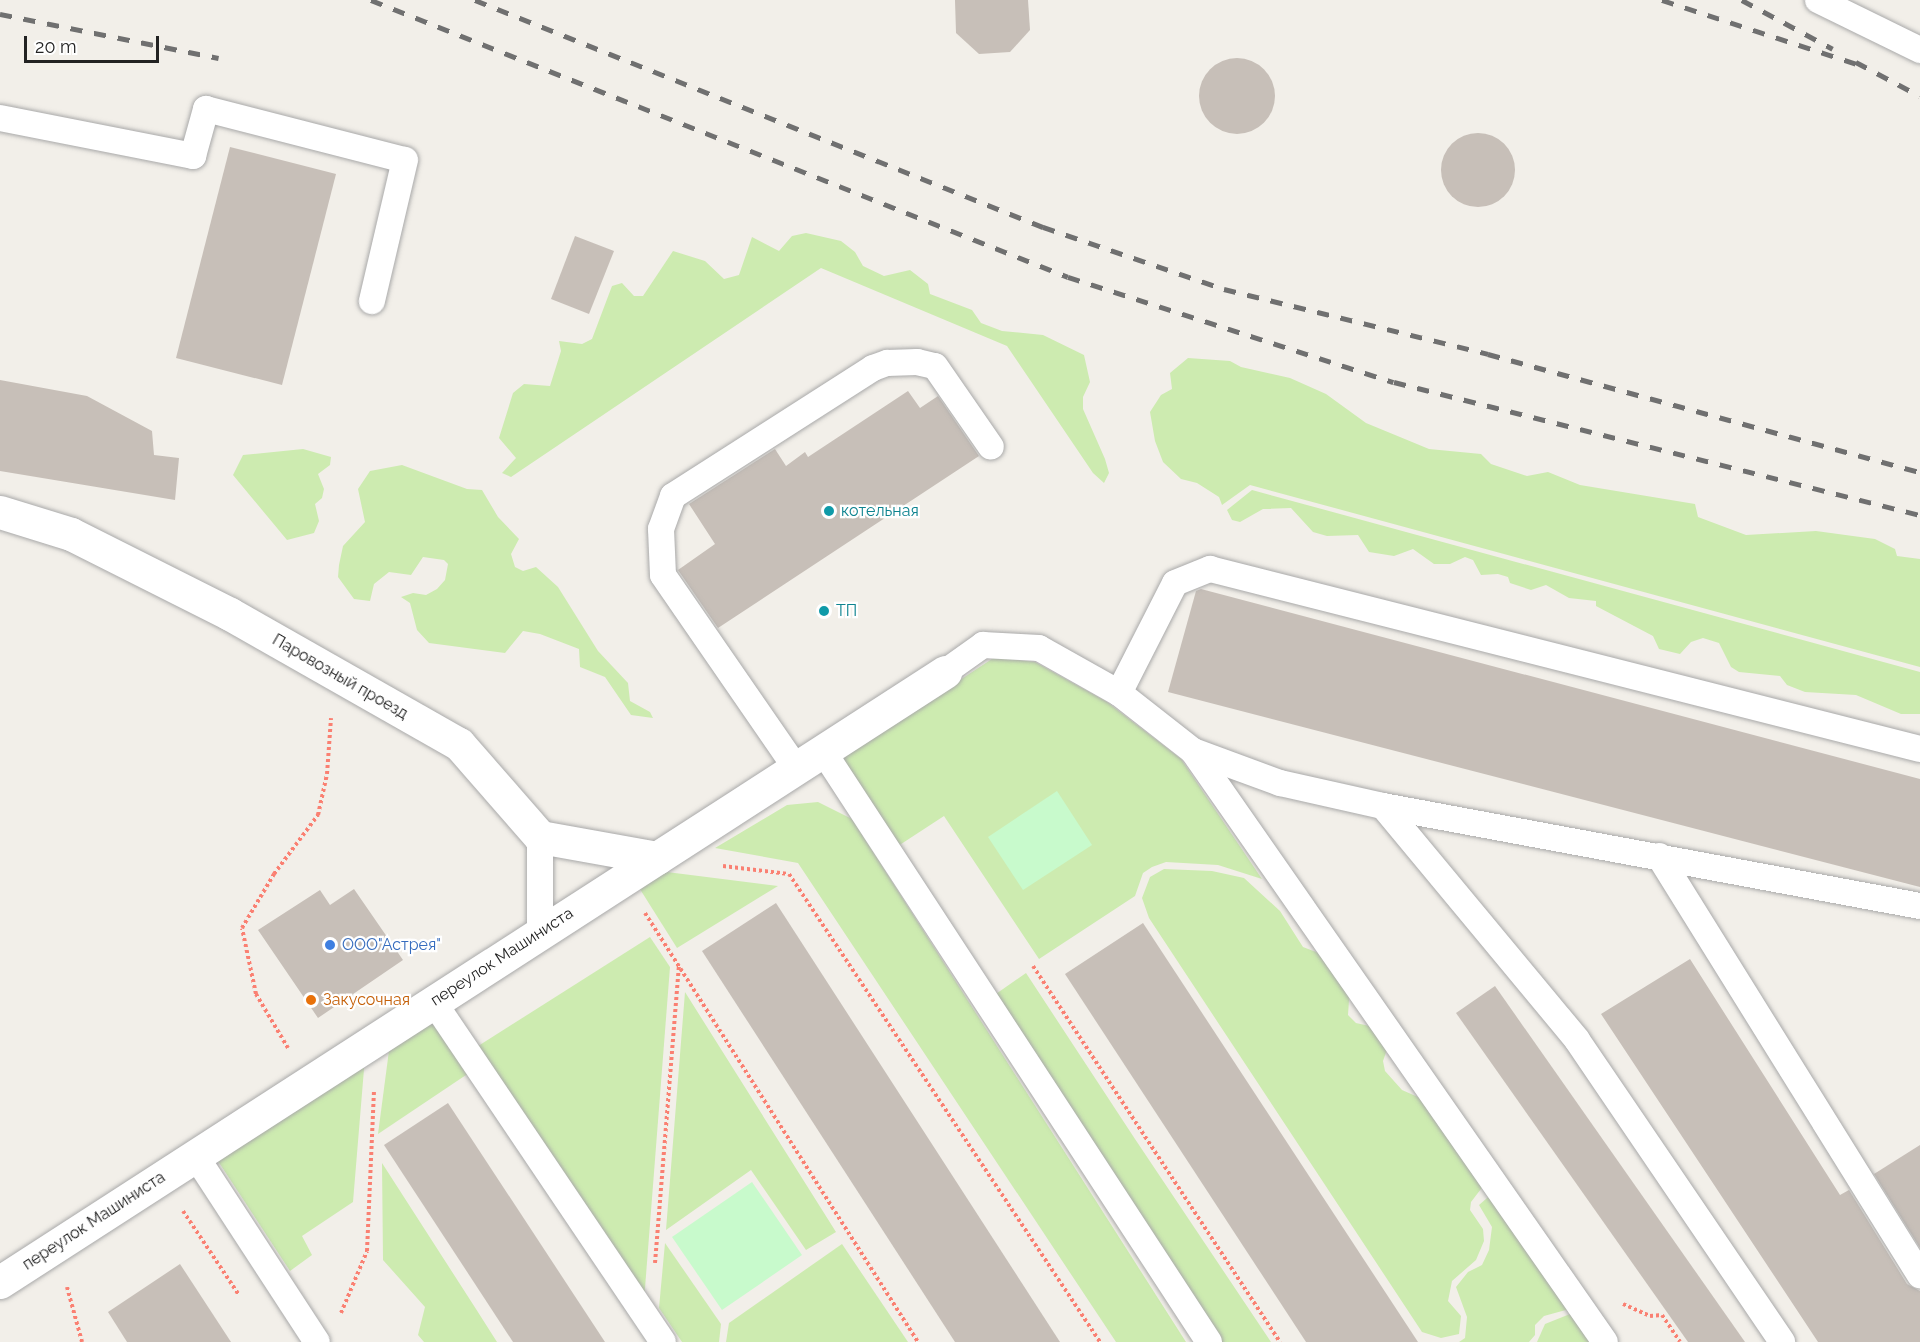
<!DOCTYPE html>
<html>
<head>
<meta charset="utf-8">
<style>
	body { margin:0 }
	#map { position:relative; width:1920px; height:1342px; overflow:hidden; background:#f2efe9; font-family:Raleway,sans-serif }
	div>[style] { position:absolute }
	.grass>* { inset:0; background:#cdebb0 }
	.park>* { inset:0; background:#c8facc }
	.building>* { inset:0; background:#c7bfb8 }
	.round { border-radius:50% }
	.path>* { height:4px; margin-top:-2px; transform-origin:0; background:repeating-linear-gradient(90deg,#fa8072 0 3px,transparent 0 6px) }
	.roads { filter:drop-shadow(0 0 2px #a9a9a9) drop-shadow(0 0 2px #a9a9a9) }
	.service>* { height:26px; margin:-13px; padding:0 13px; transform-origin:13px; border-radius:13px; background:#fff }
	.minor>* { height:33px; margin:-16.5px; padding:0 16.5px; transform-origin:16.5px; border-radius:16.5px; background:#fff }
	.rail>* { height:4.5px; margin-top:-2.25px; transform-origin:0; background:repeating-linear-gradient(90deg,#707070 0 12px,transparent 0 24px) }
	.dots>* { width:16px; height:16px; translate:-50% -50%; box-sizing:border-box; border:3px solid #fff; border-radius:50% }
	span { translate:-50% -50%; white-space:nowrap; text-align:center; line-height:1.15; -webkit-text-stroke:4.5px #fff; paint-order:stroke }
	.culture-label { font-size:16px; color:#0d838f }
	.left { translate:0 -50%; text-align:left }
	.street-label { font-size:16px; color:#222 }
	.shop-label { font-size:16px; color:#366cbe }
	.food-label { font-size:16px; color:#c56008 }
	.scale { position:absolute; left:24px; top:36px; width:135px; height:27px; box-sizing:border-box; border:3px solid #222; border-top:0; padding-left:8px; font-size:18px; line-height:21px; white-space:nowrap; color:#222; -webkit-text-stroke:4px #fff; paint-order:stroke }
</style>
</head>
<body>
<div id="map">
	<div class="grass">
		<div style="clip-path:polygon(806px 233px,841px 241px,855px 252px,863px 266px,884px 276px,910px 270px,928px 284px,930px 294px,972px 310px,981px 323px,1002px 331px,1043px 335px,1084px 355px,1090px 382px,1083px 397px,1083px 409px,1105px 459px,1109px 473px,1104px 483px,1093px 473px,1007px 346px,821px 268px,511px 477px,502px 473px,516px 458px,499px 438px,513px 393px,524px 384px,550px 386px,561px 351px,559px 341px,582px 344px,592px 339px,612px 286px,622px 283px,634px 296px,643px 296px,673px 251px,705px 261px,724px 279px,739px 275px,752px 237px,779px 251px,792px 236px)"></div>
		<div style="clip-path:polygon(1188px 358px,1230px 361px,1241px 367px,1290px 378px,1326px 394px,1366px 423px,1429px 449px,1481px 454px,1491px 464px,1527px 476px,1548px 472px,1580px 485px,1695px 504px,1698px 517px,1746px 535px,1816px 531px,1875px 539px,1895px 549px,1897px 556px,1920px 559px,1920px 667px,1250px 485px,1222px 505px,1219px 497px,1197px 483px,1181px 479px,1163px 462px,1155px 441px,1150px 412px,1161px 395px,1172px 389px,1170px 373px)"></div>
		<div style="clip-path:polygon(303px 449px,331px 457px,330px 465px,318px 474px,324px 489px,322px 498px,315px 504px,319px 521px,314px 533px,287px 540px,233px 475px,243px 455px)"></div>
		<div style="clip-path:polygon(402px 465px,467px 489px,482px 490px,498px 517px,519px 539px,511px 554px,515px 567px,523px 571px,536px 567px,558px 587px,598px 651px,628px 683px,630px 701px,650px 712px,653px 718px,631px 715px,605px 677px,580px 667px,579px 649px,540px 634px,523px 631px,505px 653px,429px 643px,417px 630px,410px 603px,401px 597px,413px 593px,426px 595px,437px 589px,445px 580px,448px 564px,444px 560px,423px 557px,411px 575px,389px 572px,374px 584px,370px 601px,354px 599px,338px 577px,339px 565px,343px 546px,365px 522px,358px 489px,370px 471px)"></div>
		<div style="clip-path:polygon(1252px 490px,1920px 672px,1920px 714px,1901px 714px,1856px 695px,1805px 692px,1787px 685px,1780px 676px,1739px 672px,1731px 667px,1719px 643px,1703px 638px,1691px 642px,1680px 654px,1659px 649px,1653px 636px,1596px 606px,1596px 601px,1569px 598px,1546px 585px,1531px 590px,1510px 583px,1508px 577px,1498px 574px,1481px 575px,1473px 560px,1465px 557px,1450px 564px,1434px 564px,1413px 549px,1394px 556px,1369px 552px,1358px 535px,1327px 536px,1313px 532px,1291px 508px,1263px 509px,1240px 522px,1232px 520px,1227px 510px)"></div>
		<div style="clip-path:polygon(995px 657px,1035px 662px,1107px 702px,1181px 759px,1262px 879px,1218px 865px,1166px 862px,1152px 867px,1143px 873px,1135px 896px,1039px 959px,944px 816px,895px 848px,838px 760px)"></div>
		<div style="clip-path:polygon(818px 802px,852px 819px,1186px 1342px,1116px 1342px,798px 863px,715px 848px,787px 805px)"></div>
		<div style="clip-path:polygon(1164px 869px,1212px 871px,1244px 878px,1280px 911px,1303px 947px,1329px 957px,1350px 985px,1348px 1015px,1356px 1023px,1378px 1028px,1390px 1041px,1383px 1061px,1385px 1071px,1402px 1090px,1427px 1101px,1484px 1185px,1471px 1202px,1470px 1210px,1483px 1229px,1484px 1241px,1476px 1260px,1452px 1281px,1448px 1301px,1461px 1316px,1459px 1334px,1441px 1338px,1422px 1332px,1149px 918px,1142px 898px,1150px 877px)"></div>
		<div style="clip-path:polygon(659px 871px,778px 886px,677px 948px,638px 886px)"></div>
		<div style="clip-path:polygon(650px 937px,670px 967px,644px 1301px,475px 1048px)"></div>
		<div style="clip-path:polygon(1026px 973px,1135px 1139px,1271px 1342px,1219px 1342px,993px 996px)"></div>
		<div style="clip-path:polygon(685px 992px,836px 1232px,806px 1250px,751px 1170px,666px 1230px)"></div>
		<div style="clip-path:polygon(432px 1016px,469px 1073px,378px 1134px,390px 1043px)"></div>
		<div style="clip-path:polygon(365px 1057px,353px 1202px,302px 1236px,312px 1255px,290px 1271px,214px 1155px)"></div>
		<div style="clip-path:polygon(382px 1163px,476px 1309px,497px 1342px,424px 1342px,418px 1335px,425px 1307px,383px 1260px)"></div>
		<div style="clip-path:polygon(1494px 1192px,1573px 1308px,1544px 1316px,1535px 1325px,1535px 1335px,1529px 1342px,1459px 1342px,1465px 1338px,1467px 1317px,1456px 1287px,1468px 1272px,1482px 1265px,1489px 1250px,1492px 1227px,1479px 1205px)"></div>
		<div style="clip-path:polygon(665px 1243px,721px 1324px,719px 1342px,682px 1342px,659px 1308px)"></div>
		<div style="clip-path:polygon(842px 1244px,908px 1342px,726px 1342px,729px 1323px)"></div>
		<div style="clip-path:polygon(1575px 1312px,1596px 1342px,1537px 1342px,1545px 1324px)"></div>
	</div>
	<div class="park">
		<div style="clip-path:polygon(1057px 791px,1092px 845px,1023px 890px,988px 837px)"></div>
		<div style="clip-path:polygon(752px 1182px,802px 1255px,722px 1310px,672px 1237px)"></div>
	</div>
	<div class="building">
		<div style="clip-path:polygon(955px 0,1028px 0,1030px 30px,1010px 52px,979px 54px,956px 33px)"></div>
		<div class="round" style="left:1199px;top:58px;width:76px;height:76px"></div>
		<div class="round" style="left:1441px;top:133px;width:74px;height:74px"></div>
		<div style="clip-path:polygon(230px 147px,336px 174px,282px 385px,176px 358px)"></div>
		<div style="clip-path:polygon(575px 236px,614px 251px,589px 314px,551px 299px)"></div>
		<div style="clip-path:polygon(0 380px,87px 396px,152px 431px,154px 455px,179px 458px,175px 500px,0 471px)"></div>
		<div style="clip-path:polygon(908px 391px,920px 408px,938px 396px,979px 456px,718px 628px,678px 570px,715px 544px,689px 504px,775px 449px,786px 466px,805px 452px,808px 457px)"></div>
		<div style="clip-path:polygon(1201px 589px,1920px 779px,1920px 887px,1168px 692px,1196px 591px)"></div>
		<div style="clip-path:polygon(354px 889px,403px 960px,318px 1018px,258px 930px,320px 890px,330px 905px)"></div>
		<div style="clip-path:polygon(776px 903px,1060px 1342px,955px 1342px,702px 951px)"></div>
		<div style="clip-path:polygon(1143px 923px,1418px 1342px,1306px 1342px,1065px 974px)"></div>
		<div style="clip-path:polygon(1690px 959px,1840px 1195px,1849px 1190px,1907px 1284px,1920px 1291px,1920px 1342px,1818px 1342px,1601px 1014px)"></div>
		<div style="clip-path:polygon(1495px 986px,1745px 1342px,1688px 1342px,1456px 1013px)"></div>
		<div style="clip-path:polygon(448px 1103px,605px 1342px,513px 1342px,384px 1145px)"></div>
		<div style="clip-path:polygon(1920px 1145px,1920px 1248px,1874px 1174px)"></div>
		<div style="clip-path:polygon(180px 1264px,231px 1342px,127px 1342px,108px 1312px)"></div>
	</div>
	<div class="path">
		<div style="left:723px;top:866px;width:66px;rotate:6.9deg"></div>
		<div style="left:789px;top:874px;width:562px;rotate:56.39deg"></div>
		<div style="left:645px;top:913px;width:508px;rotate:57.53deg"></div>
		<div style="left:1033px;top:966px;width:450px;rotate:56.7deg"></div>
		<div style="left:288px;top:1048px;width:63px;rotate:-120.7deg"></div>
		<div style="left:256px;top:994px;width:67px;rotate:-102deg"></div>
		<div style="left:242px;top:928px;width:63px;rotate:-59.3deg"></div>
		<div style="left:274px;top:874px;width:74px;rotate:-53.3deg"></div>
		<div style="left:318px;top:815px;width:42px;rotate:-77.6deg"></div>
		<div style="left:327px;top:774px;width:56px;rotate:-85.9deg"></div>
		<div style="left:183px;top:1211px;width:101px;rotate:56.3deg"></div>
		<div style="left:655px;top:1263px;width:298px;rotate:-85.4deg"></div>
		<div style="left:67px;top:1287px;width:57px;rotate:74.7deg"></div>
		<div style="left:1623px;top:1304px;width:30px;rotate:24deg"></div>
		<div style="left:1650px;top:1316px;width:12px;rotate:-5deg"></div>
		<div style="left:1662px;top:1315px;width:32px;rotate:56deg"></div>
		<div style="left:341px;top:1313px;width:67px;rotate:-67.2deg"></div>
		<div style="left:367px;top:1251px;width:162px;rotate:-87.5deg"></div>
	</div>
	<div class="roads">
		<div class="service">
			<div style="left:1818px;top:0;width:114px;rotate:26.1deg"></div>
			<div style="left:0;top:118px;width:197px;rotate:11.1deg"></div>
			<div style="left:193px;top:156px;width:49px;rotate:-74.5deg"></div>
			<div style="left:206px;top:109px;width:205px;rotate:14.4deg"></div>
			<div style="left:405px;top:160px;width:145px;rotate:103.2deg"></div>
			<div style="left:945px;top:672px;width:47px;rotate:-35.4deg"></div>
			<div style="left:983px;top:645px;width:56px;rotate:3.1deg"></div>
			<div style="left:1039px;top:648px;width:92px;rotate:29.4deg"></div>
			<div style="left:1119px;top:693px;width:94px;rotate:38.1deg"></div>
			<div style="left:1193px;top:751px;width:93px;rotate:20.2deg"></div>
			<div style="left:1280px;top:783px;width:106px;rotate:12.6deg"></div>
			<div style="left:1383px;top:806px;width:546px;rotate:10.55deg"></div>
			<div style="left:1119px;top:693px;width:123px;rotate:-63deg"></div>
			<div style="left:1175px;top:583px;width:38px;rotate:-22deg"></div>
			<div style="left:1210px;top:569px;width:732px;rotate:14.23deg"></div>
			<div style="left:823px;top:751px;width:706px;rotate:56.85deg"></div>
			<div style="left:1193px;top:751px;width:720px;rotate:55.12deg"></div>
			<div style="left:796px;top:768px;width:234px;rotate:-124.6deg"></div>
			<div style="left:663px;top:575px;width:46px;rotate:-92.5deg"></div>
			<div style="left:661px;top:529px;width:35px;rotate:-70deg"></div>
			<div style="left:673px;top:496px;width:237px;rotate:-32.6deg"></div>
			<div style="left:873px;top:368px;width:15px;rotate:-20deg"></div>
			<div style="left:887px;top:363px;width:30px;rotate:-2deg"></div>
			<div style="left:917px;top:362px;width:18px;rotate:13deg"></div>
			<div style="left:935px;top:366px;width:98px;rotate:55.3deg"></div>
			<div style="left:1383px;top:806px;width:304px;rotate:50.3deg"></div>
			<div style="left:1577px;top:1040px;width:365px;rotate:55.8deg"></div>
			<div style="left:1659px;top:856px;width:494px;rotate:58.1deg"></div>
			<div style="left:540px;top:933px;width:96px;rotate:-90deg"></div>
			<div style="left:433px;top:1001px;width:411px;rotate:56deg"></div>
			<div style="left:195px;top:1155px;width:223px;rotate:56.9deg"></div>
		</div>
		<div class="minor">
			<div style="left:0;top:512px;width:74px;rotate:17.2deg"></div>
			<div style="left:71px;top:534px;width:178px;rotate:26.7deg"></div>
			<div style="left:230px;top:614px;width:263px;rotate:29.6deg"></div>
			<div style="left:459px;top:744px;width:123px;rotate:48.9deg"></div>
			<div style="left:540px;top:837px;width:119px;rotate:10.2deg"></div>
			<div style="left:0;top:1282px;width:1125px;rotate:-32.84deg"></div>
		</div>
	</div>
	<div class="rail">
		<div style="left:371px;top:0;width:750px;rotate:21.67deg"></div>
		<div style="left:1068px;top:277px;width:342px;rotate:17.9deg"></div>
		<div style="left:1394px;top:382px;width:543px;rotate:14.19deg"></div>
		<div style="left:475px;top:0;width:612px;rotate:21.78deg"></div>
		<div style="left:1043px;top:227px;width:191px;rotate:18.9deg"></div>
		<div style="left:1224px;top:289px;width:272px;rotate:13.8deg"></div>
		<div style="left:1488px;top:354px;width:448px;rotate:15.3deg"></div>
		<div style="left:1662px;top:0;width:212px;rotate:18.2deg"></div>
		<div style="left:1742px;top:0;width:103px;rotate:28.3deg"></div>
		<div style="left:0;top:14px;width:223px;rotate:11.4deg"></div>
		<div style="left:1856px;top:62px;width:72px;rotate:28deg"></div>
	</div>
	<div class="dots">
		<div style="left:829px;top:511px;background:#0f9aa8"></div>
		<div style="left:824px;top:611px;background:#0f9aa8"></div>
		<div style="left:330px;top:945px;background:#3f7fe0"></div>
		<div style="left:311px;top:1000px;background:#e8710a"></div>
	</div>
	<div class="culture-label">
		<span class="left" style="left:841px;top:511px">котельная</span>
		<span class="left" style="left:836px;top:611px">ТП</span>
	</div>
	<div class="street-label">
		<span style="left:340px;top:677px;rotate:30deg">Паровозный проезд</span>
		<span style="left:502px;top:957px;rotate:-33deg">переулок Машиниста</span>
		<span style="left:94px;top:1221px;rotate:-33deg">переулок Машиниста</span>
	</div>
	<div class="shop-label">
		<span class="left" style="left:342px;top:945px">ООО"Астрея"</span>
	</div>
	<div class="food-label">
		<span class="left" style="left:323px;top:1000px">Закусочная</span>
	</div>
	<div class="scale">20 m</div>
</div>
</body>
</html>
